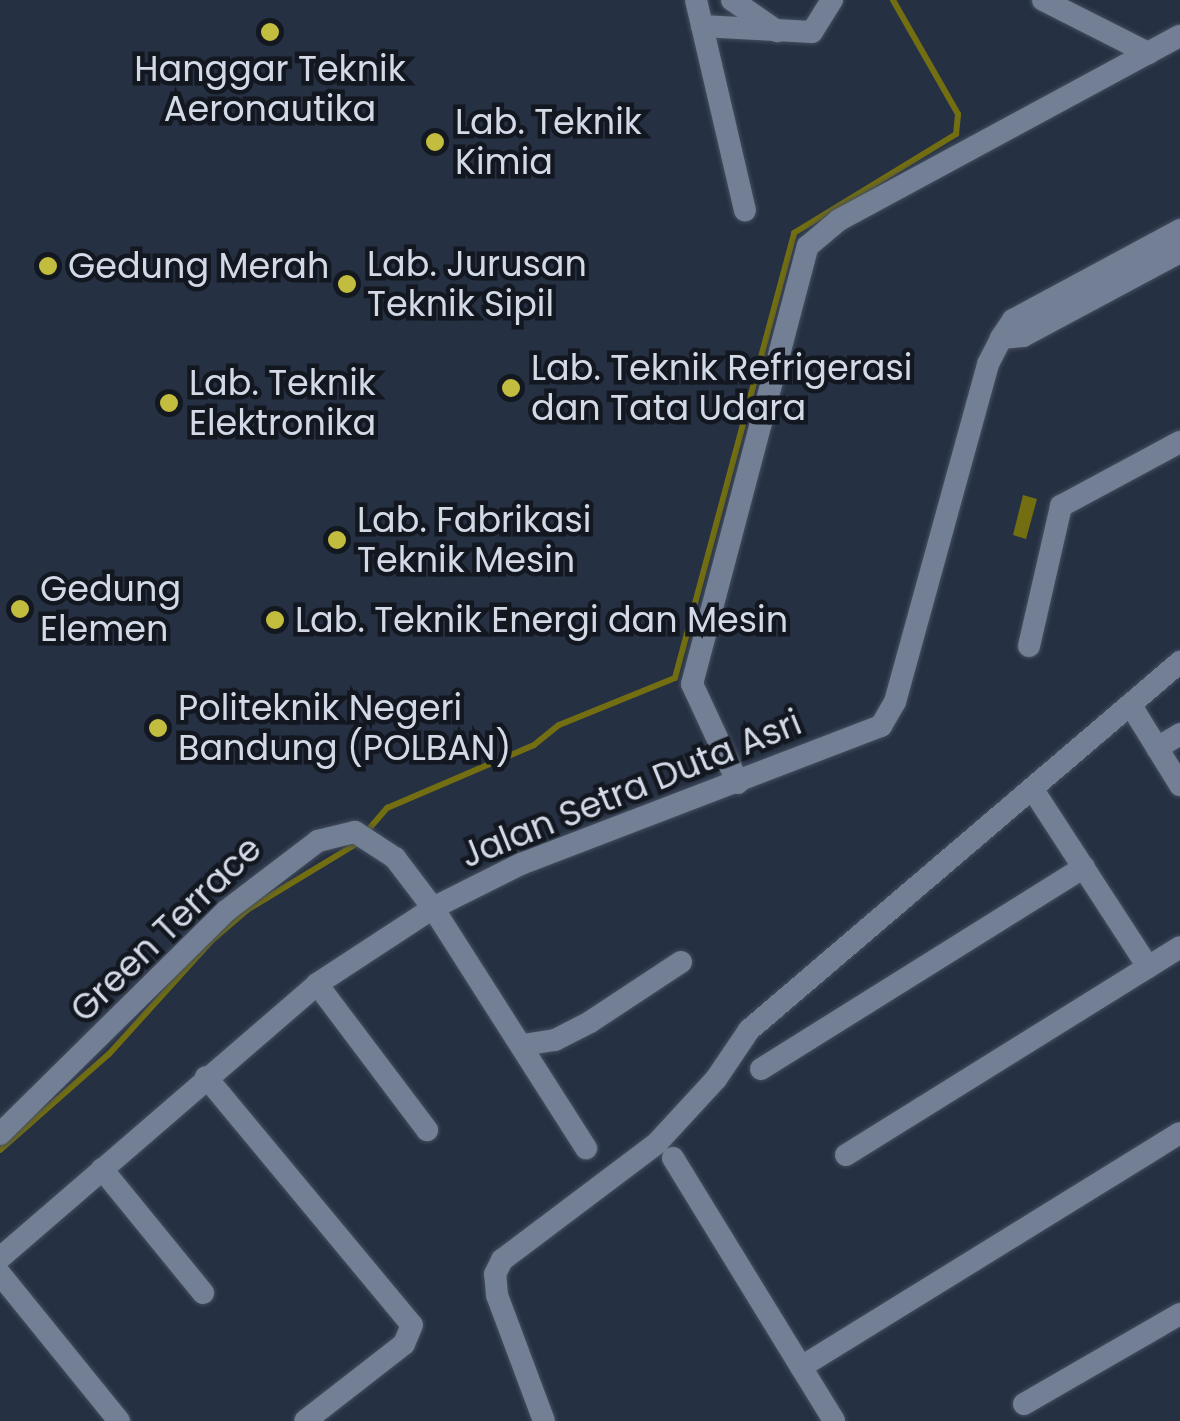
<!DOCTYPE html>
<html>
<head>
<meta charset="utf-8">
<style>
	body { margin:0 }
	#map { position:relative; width:1180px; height:1421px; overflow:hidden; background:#253043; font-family:Poppins,sans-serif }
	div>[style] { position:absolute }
	.water>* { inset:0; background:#726e11 }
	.stream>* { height:6px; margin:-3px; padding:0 3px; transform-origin:3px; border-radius:3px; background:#726e11 }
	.roads { filter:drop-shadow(0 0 2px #454e5e) drop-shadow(0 0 2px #454e5e) }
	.minor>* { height:22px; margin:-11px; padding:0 11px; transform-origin:11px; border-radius:11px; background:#727f95 }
	.dots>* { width:28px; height:28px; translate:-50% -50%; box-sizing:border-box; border:5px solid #131820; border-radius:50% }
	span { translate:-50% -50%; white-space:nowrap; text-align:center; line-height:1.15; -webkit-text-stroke:9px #131820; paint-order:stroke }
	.poi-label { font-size:35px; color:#d3dae7 }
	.left { translate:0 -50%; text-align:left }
	.street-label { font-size:35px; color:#d3dae7 }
</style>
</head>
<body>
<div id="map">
	<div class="water">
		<div style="clip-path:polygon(1023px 495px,1037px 499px,1026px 539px,1013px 535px)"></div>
	</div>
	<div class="stream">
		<div style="left:0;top:1150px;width:145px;rotate:-41.4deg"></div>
		<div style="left:109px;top:1054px;width:152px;rotate:-47.9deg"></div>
		<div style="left:211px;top:941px;width:48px;rotate:-40.7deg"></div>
		<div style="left:247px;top:910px;width:127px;rotate:-31.2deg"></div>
		<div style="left:356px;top:844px;width:48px;rotate:-49.3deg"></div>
		<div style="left:387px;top:808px;width:160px;rotate:-23.2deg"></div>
		<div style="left:534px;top:745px;width:32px;rotate:-39deg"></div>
		<div style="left:559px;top:725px;width:125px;rotate:-22.1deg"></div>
		<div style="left:675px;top:678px;width:461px;rotate:-75deg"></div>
		<div style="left:794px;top:233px;width:190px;rotate:-31.4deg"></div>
		<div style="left:956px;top:134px;width:20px;rotate:-84deg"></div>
		<div style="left:958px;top:114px;width:131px;rotate:-119.7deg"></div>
	</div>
	<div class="roads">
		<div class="minor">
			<div style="left:696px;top:0;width:216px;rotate:76.9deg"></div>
			<div style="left:732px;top:0;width:55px;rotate:34.6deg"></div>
			<div style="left:1043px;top:0;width:118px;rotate:26.8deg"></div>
			<div style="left:702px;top:26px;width:110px;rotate:3.1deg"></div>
			<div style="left:812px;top:32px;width:38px;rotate:-58deg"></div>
			<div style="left:1001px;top:338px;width:22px;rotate:-5deg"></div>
			<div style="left:1023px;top:336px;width:178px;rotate:-28.1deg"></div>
			<div style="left:1029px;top:646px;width:144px;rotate:-77.1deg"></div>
			<div style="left:1061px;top:506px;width:135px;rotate:-28.3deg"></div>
			<div style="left:1135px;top:712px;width:86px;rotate:58.3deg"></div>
			<div style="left:1157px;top:748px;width:27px;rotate:-31deg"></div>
			<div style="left:738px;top:783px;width:109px;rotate:-114.9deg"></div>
			<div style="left:692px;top:684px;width:453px;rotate:-75.2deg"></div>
			<div style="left:808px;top:246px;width:40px;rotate:-40deg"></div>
			<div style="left:839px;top:220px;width:387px;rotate:-28.4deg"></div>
			<div style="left:1037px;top:796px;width:204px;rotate:57deg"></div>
			<div style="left:317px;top:984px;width:183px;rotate:53deg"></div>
			<div style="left:523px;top:1045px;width:32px;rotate:-9deg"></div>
			<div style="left:555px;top:1040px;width:39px;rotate:-27deg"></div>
			<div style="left:590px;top:1022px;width:109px;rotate:-33.4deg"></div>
			<div style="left:761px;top:1069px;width:381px;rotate:-32deg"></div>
			<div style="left:206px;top:1077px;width:322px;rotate:50.3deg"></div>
			<div style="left:412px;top:1325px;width:21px;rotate:113deg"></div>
			<div style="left:404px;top:1344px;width:125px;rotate:142.1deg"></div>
			<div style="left:0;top:1134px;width:317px;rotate:-44.6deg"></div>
			<div style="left:226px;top:911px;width:116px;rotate:-37.3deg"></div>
			<div style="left:318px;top:841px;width:38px;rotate:-14deg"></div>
			<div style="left:355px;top:832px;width:48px;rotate:33deg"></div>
			<div style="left:395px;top:858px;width:63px;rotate:52.8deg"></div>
			<div style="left:433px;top:908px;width:285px;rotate:57.5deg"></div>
			<div style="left:846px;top:1155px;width:393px;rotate:-31.9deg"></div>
			<div style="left:673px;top:1158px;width:308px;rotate:58.5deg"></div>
			<div style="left:102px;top:1169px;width:160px;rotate:50.8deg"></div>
			<div style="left:0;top:1258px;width:419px;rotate:-40.8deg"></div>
			<div style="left:317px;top:984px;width:139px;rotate:-33.2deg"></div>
			<div style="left:433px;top:908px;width:98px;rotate:-26.6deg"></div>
			<div style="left:521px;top:864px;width:386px;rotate:-21deg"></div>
			<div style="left:881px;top:726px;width:28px;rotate:-60deg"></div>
			<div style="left:895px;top:702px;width:351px;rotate:-74.6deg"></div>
			<div style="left:988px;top:364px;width:29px;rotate:-63deg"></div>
			<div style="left:1001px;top:338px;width:22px;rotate:-56deg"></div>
			<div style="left:1013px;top:320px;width:190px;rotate:-28.3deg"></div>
			<div style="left:0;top:1274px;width:189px;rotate:51deg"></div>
			<div style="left:801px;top:1367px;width:445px;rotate:-31.7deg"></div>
			<div style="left:1024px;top:1404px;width:180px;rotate:-30deg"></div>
			<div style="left:544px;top:1421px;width:134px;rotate:-110.5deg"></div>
			<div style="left:497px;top:1295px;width:21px;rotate:-95deg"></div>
			<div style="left:495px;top:1274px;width:16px;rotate:-63deg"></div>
			<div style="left:502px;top:1260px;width:194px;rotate:-37deg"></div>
			<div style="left:657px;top:1143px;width:87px;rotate:-47.3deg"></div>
			<div style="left:716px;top:1079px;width:59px;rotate:-56deg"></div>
			<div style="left:749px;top:1030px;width:567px;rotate:-40.49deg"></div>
		</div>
	</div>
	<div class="dots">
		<div style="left:270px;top:32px;background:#c2bd3f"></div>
		<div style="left:435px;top:142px;background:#c2bd3f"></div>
		<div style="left:48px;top:266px;background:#c2bd3f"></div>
		<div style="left:347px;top:284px;background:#c2bd3f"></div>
		<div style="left:511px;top:388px;background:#c2bd3f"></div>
		<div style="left:169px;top:403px;background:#c2bd3f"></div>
		<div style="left:337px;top:540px;background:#c2bd3f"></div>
		<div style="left:20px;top:609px;background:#c2bd3f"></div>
		<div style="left:275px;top:620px;background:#c2bd3f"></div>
		<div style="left:158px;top:728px;background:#c2bd3f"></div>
	</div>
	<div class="poi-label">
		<span style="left:270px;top:89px">Hanggar Teknik<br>Aeronautika</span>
		<span class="left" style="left:455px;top:142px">Lab. Teknik<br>Kimia</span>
		<span class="left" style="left:367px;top:284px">Lab. Jurusan<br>Teknik Sipil</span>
		<span class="left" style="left:68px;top:266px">Gedung Merah</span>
		<span class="left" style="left:531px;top:388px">Lab. Teknik Refrigerasi<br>dan Tata Udara</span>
		<span class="left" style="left:189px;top:403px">Lab. Teknik<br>Elektronika</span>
		<span class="left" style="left:357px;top:540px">Lab. Fabrikasi<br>Teknik Mesin</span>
		<span class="left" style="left:40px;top:609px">Gedung<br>Elemen</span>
		<span class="left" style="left:295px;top:620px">Lab. Teknik Energi dan Mesin</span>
		<span class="left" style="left:178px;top:728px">Politeknik Negeri<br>Bandung (POLBAN)</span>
	</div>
	<div class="street-label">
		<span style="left:631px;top:789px;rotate:-22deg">Jalan Setra Duta Asri</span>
		<span style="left:166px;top:929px;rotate:-44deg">Green Terrace</span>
	</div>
</div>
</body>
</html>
